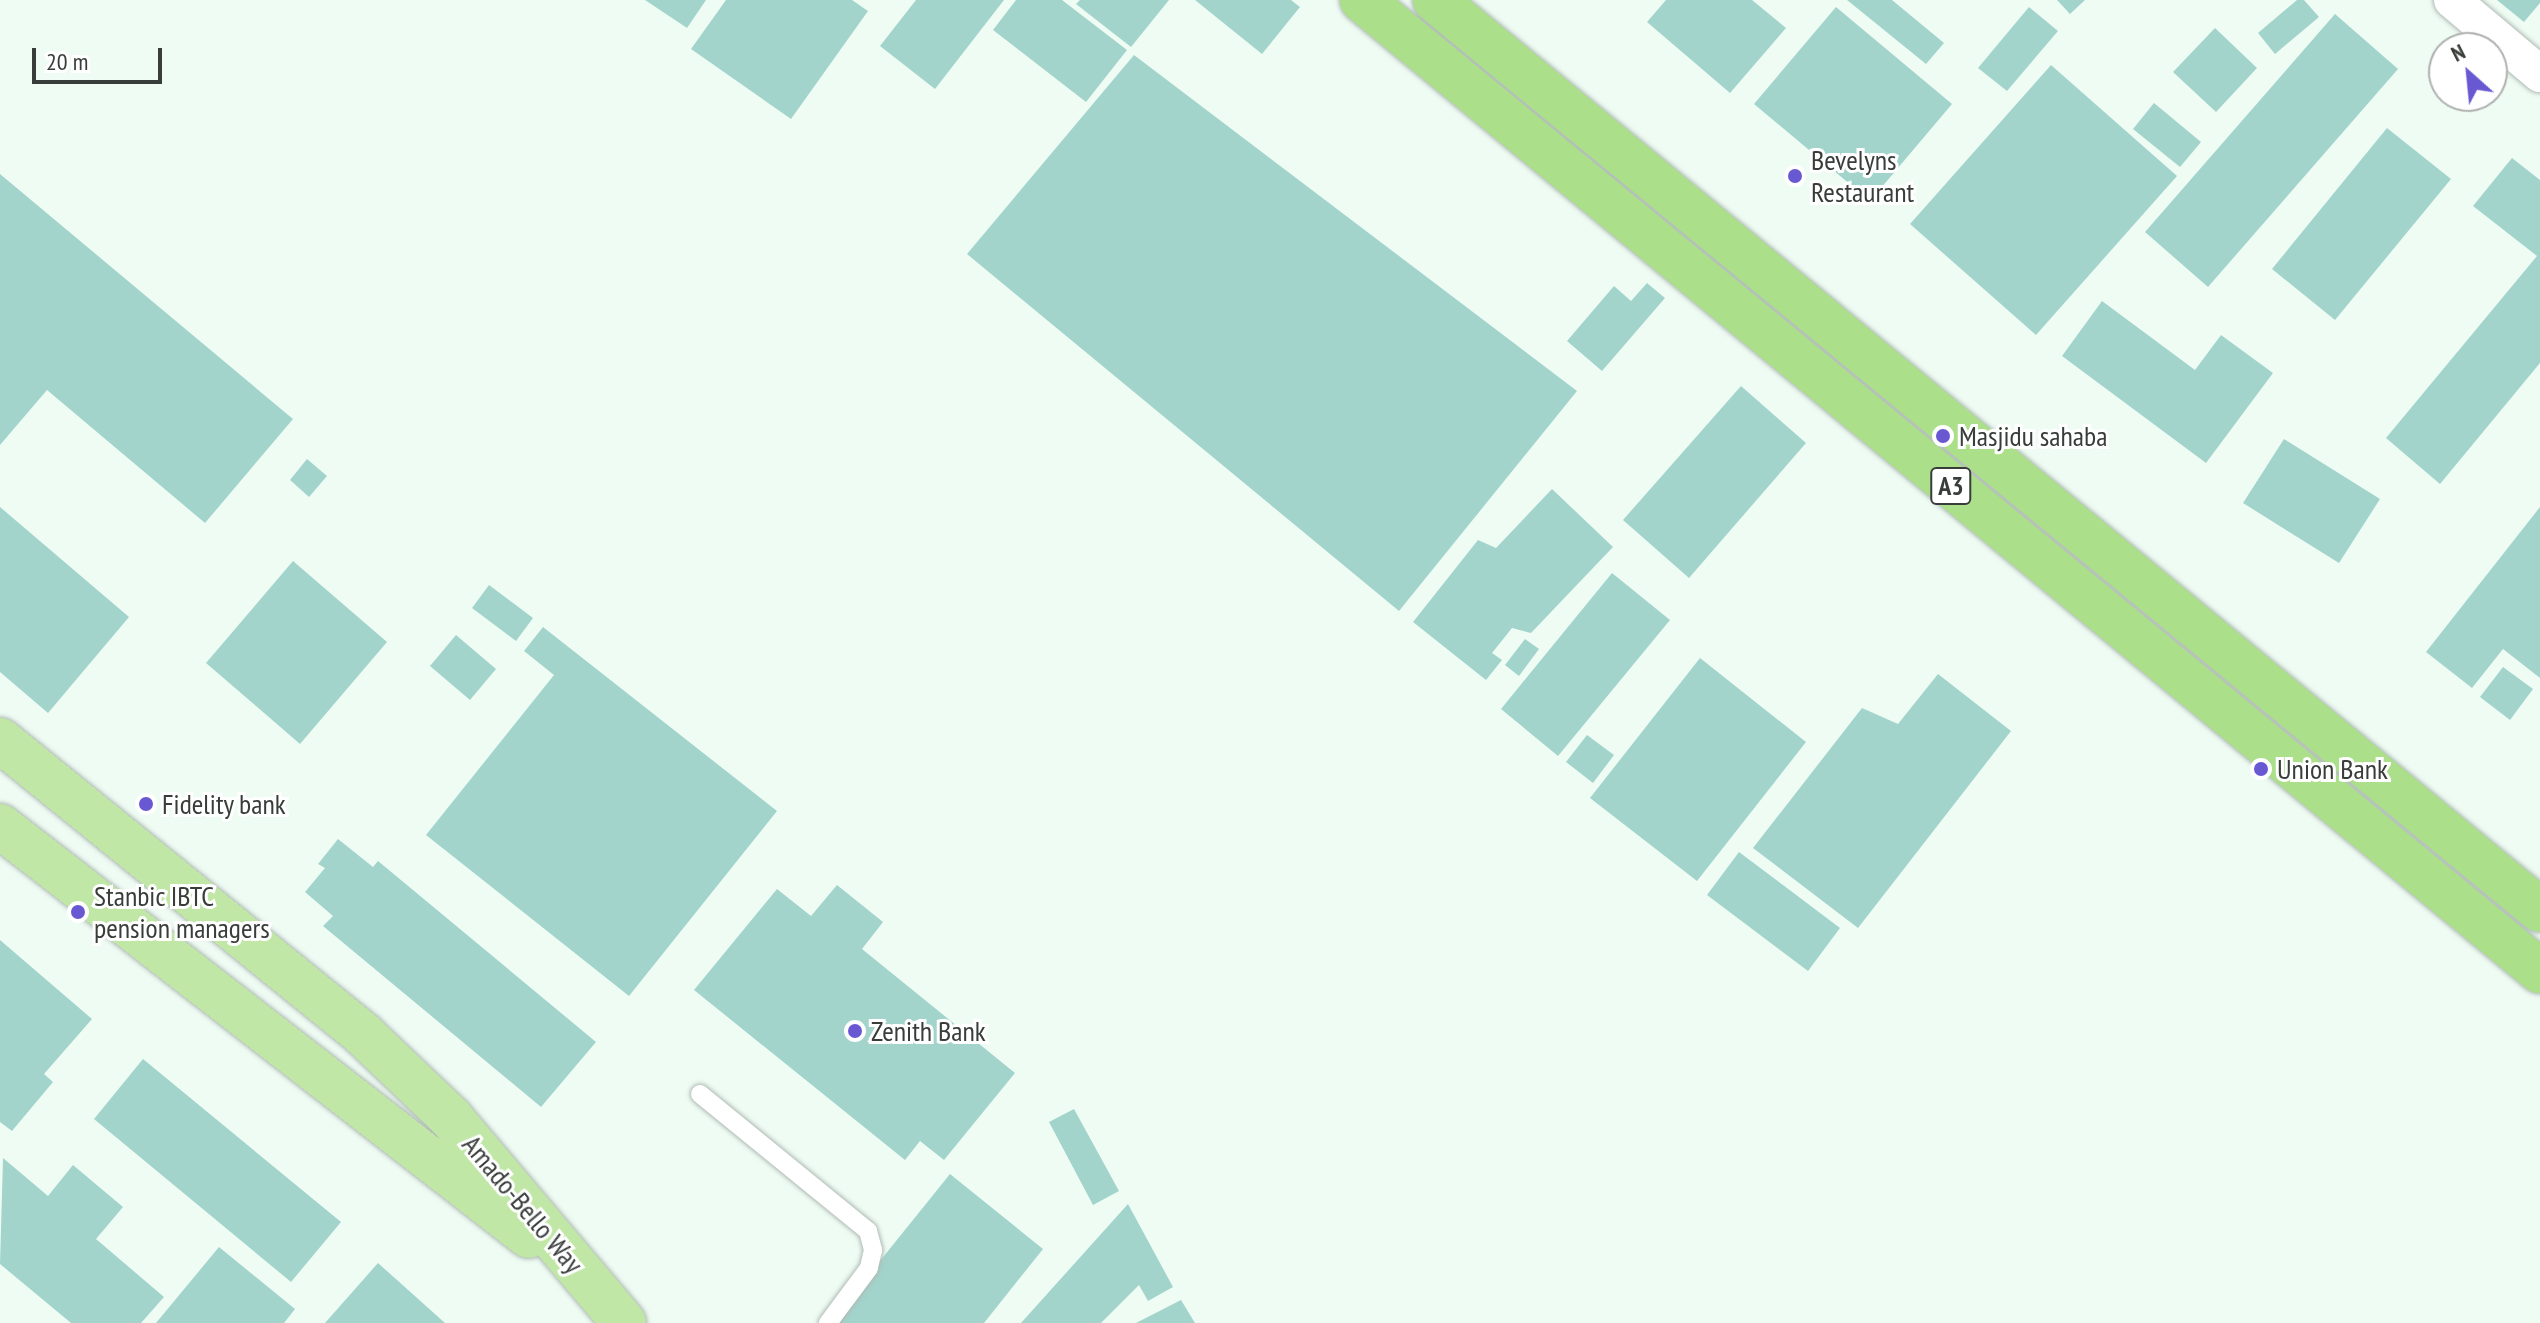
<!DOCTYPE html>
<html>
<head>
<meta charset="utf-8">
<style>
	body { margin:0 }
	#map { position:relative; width:2540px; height:1323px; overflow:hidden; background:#effcf4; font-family:"PT Sans Narrow",sans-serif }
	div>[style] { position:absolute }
	.building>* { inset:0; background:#a2d4cc }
	.roads { filter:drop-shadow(0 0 2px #afbbb4) drop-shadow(0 0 2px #afbbb4) }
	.service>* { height:18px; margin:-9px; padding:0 9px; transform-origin:9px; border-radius:9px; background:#fff }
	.minor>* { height:36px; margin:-18px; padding:0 18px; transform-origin:18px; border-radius:18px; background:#fff }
	.primary>* { height:44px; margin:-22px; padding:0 22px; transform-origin:22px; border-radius:22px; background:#c1e7a7 }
	.trunk>* { height:44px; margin:-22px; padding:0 22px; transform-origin:22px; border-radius:22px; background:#acdf8a }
	.dots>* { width:22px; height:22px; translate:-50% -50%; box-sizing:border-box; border:4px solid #fff; border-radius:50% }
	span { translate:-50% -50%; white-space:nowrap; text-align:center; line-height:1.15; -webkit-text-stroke:6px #fff; paint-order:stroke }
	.shield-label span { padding:2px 6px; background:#fff; border:2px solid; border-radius:6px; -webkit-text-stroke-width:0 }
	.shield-label { font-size:26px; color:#383d3a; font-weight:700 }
	.poi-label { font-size:28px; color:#383d3a }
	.left { translate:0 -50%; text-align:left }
	.street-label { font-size:28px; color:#383d3a }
	.north { position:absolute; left:2428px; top:32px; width:80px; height:80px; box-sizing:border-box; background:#fff; border:2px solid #afb1b0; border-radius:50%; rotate:333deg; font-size:22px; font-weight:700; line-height:32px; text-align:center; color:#383d3a }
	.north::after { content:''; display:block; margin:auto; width:28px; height:36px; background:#6859d2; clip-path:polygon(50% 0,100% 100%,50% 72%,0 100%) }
	.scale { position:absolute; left:32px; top:48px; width:130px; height:36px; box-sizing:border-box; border:4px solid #383d3a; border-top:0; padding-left:10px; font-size:24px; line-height:28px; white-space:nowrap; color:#383d3a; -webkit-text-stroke:6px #fff; paint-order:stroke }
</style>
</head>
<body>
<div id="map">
	<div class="building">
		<div style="clip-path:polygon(645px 0,706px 0,687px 28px)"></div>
		<div style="clip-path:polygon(726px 0,852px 0,868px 11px,791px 119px,691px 49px)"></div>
		<div style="clip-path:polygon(916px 0,1004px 0,935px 89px,880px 46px)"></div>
		<div style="clip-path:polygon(1016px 0,1062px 0,1127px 50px,1086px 102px,993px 30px)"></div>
		<div style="clip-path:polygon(1080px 0,1169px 0,1131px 47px,1076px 4px)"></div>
		<div style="clip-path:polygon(1195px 0,1291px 0,1300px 7px,1262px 54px)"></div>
		<div style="clip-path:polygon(1666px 0,1752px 0,1786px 28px,1730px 93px,1647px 22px)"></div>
		<div style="clip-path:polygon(1847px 0,1892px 0,1944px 43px,1926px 64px)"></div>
		<div style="clip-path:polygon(2057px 0,2085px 0,2070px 14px)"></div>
		<div style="clip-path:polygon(2297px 0,2304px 0,2319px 17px,2275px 54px,2258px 33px)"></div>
		<div style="clip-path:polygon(2497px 0,2540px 0,2540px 3px,2524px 22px)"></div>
		<div style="clip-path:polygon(1836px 7px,1952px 104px,1870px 201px,1754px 104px)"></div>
		<div style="clip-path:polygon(2029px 7px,2058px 31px,2007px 91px,1978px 68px)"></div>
		<div style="clip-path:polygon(2335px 14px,2398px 69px,2208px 287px,2145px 232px)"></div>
		<div style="clip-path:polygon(2215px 28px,2257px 68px,2216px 112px,2173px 72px)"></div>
		<div style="clip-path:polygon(1134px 55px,1577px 391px,1399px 611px,967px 254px)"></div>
		<div style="clip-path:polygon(2051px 65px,2177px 176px,2036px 335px,1910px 224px)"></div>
		<div style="clip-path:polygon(2154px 103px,2201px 142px,2180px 167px,2133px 129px)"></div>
		<div style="clip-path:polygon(2387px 128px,2451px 179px,2335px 320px,2272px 269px)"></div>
		<div style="clip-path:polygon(2512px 158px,2540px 180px,2540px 363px,2440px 484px,2386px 438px,2537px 256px,2473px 206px)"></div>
		<div style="clip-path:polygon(0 174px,293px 419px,205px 523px,47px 390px,0 445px)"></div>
		<div style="clip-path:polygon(1647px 283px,1665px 298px,1602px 371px,1567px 341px,1614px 286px,1631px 301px)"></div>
		<div style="clip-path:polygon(2102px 301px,2195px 370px,2221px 335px,2273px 373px,2206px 463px,2062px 356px)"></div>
		<div style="clip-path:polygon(1741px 386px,1806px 443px,1689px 578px,1623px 520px)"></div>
		<div style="clip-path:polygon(2284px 439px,2380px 499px,2339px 563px,2243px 503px)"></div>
		<div style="clip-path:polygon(307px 459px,327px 476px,309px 497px,290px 480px)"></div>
		<div style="clip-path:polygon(1552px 489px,1613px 547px,1531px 633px,1512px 628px,1492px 653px,1502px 660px,1486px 680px,1413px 622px,1478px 540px,1496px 548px)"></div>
		<div style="clip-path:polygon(0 507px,129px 617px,48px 713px,0 672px)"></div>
		<div style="clip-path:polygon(2540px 507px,2540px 678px,2503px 649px,2472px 688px,2426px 652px)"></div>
		<div style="clip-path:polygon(293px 561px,387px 642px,300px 744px,206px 663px)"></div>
		<div style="clip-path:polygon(1612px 573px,1670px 620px,1558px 756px,1501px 709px)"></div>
		<div style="clip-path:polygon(489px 585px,533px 618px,516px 641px,472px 608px)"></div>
		<div style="clip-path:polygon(543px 627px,777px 811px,629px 996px,426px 835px,554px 675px,524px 651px)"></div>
		<div style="clip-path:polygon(456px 635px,496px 669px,470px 700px,430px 666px)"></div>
		<div style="clip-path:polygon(1525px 639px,1539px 649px,1519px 676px,1505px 665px)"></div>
		<div style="clip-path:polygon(1700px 658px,1806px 742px,1697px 881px,1590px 798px)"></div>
		<div style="clip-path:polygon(2503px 667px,2533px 689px,2510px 720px,2480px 697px)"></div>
		<div style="clip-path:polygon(1938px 674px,2011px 731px,1858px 928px,1753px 848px,1862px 708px,1898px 724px)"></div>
		<div style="clip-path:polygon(1587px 735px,1614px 755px,1593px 783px,1566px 762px)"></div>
		<div style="clip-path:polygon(338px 839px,373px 867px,378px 861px,596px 1042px,541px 1107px,323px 926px,333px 916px,305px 892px,325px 868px,318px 864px)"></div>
		<div style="clip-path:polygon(1739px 852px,1840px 928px,1808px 971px,1707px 895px)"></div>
		<div style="clip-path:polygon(837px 885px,883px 922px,862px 949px,1015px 1073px,944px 1160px,920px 1141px,905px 1160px,694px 990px,777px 889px,811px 916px)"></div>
		<div style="clip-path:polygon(0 940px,92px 1019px,44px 1074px,53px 1082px,12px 1131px,0 1122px)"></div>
		<div style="clip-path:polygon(143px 1059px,341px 1222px,291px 1282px,94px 1119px)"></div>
		<div style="clip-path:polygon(1074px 1109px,1119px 1191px,1093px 1205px,1049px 1122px)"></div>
		<div style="clip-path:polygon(3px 1158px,48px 1196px,73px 1165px,123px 1207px,96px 1239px,164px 1297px,141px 1323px,71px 1323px,0 1264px)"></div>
		<div style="clip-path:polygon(950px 1174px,1043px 1249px,984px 1323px,830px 1323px)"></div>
		<div style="clip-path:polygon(1128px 1204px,1173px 1287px,1148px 1301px,1139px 1285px,1101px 1323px,1021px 1323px)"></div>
		<div style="clip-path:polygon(219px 1247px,295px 1309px,284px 1323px,156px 1323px)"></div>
		<div style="clip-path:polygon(378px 1263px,445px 1323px,325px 1323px)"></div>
		<div style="clip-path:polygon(1181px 1300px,1195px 1323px,1136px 1323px)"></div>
	</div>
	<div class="roads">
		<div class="service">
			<div style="left:700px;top:1094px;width:217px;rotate:39.2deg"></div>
			<div style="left:868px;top:1231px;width:20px;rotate:75deg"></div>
			<div style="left:873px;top:1250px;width:18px;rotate:103deg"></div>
			<div style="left:869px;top:1268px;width:69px;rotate:126.7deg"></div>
		</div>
		<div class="minor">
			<div style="left:2452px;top:0;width:115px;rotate:40.1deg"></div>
		</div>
		<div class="primary">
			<div style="left:0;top:740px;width:470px;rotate:39deg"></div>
			<div style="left:365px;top:1036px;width:119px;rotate:43.6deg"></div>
			<div style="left:451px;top:1118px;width:268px;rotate:49.8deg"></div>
			<div style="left:0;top:826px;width:669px;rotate:37.78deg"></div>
		</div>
		<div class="trunk">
			<div style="left:1362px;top:0;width:1527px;rotate:39.5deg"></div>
			<div style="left:1435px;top:0;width:1431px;rotate:39.47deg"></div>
		</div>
	</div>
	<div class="dots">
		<div style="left:1795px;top:176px;background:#6859d2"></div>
		<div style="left:1943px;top:436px;background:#6859d2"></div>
		<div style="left:2261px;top:769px;background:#6859d2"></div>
		<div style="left:146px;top:804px;background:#6859d2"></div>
		<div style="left:78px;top:912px;background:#6859d2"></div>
		<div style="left:855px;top:1031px;background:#6859d2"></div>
	</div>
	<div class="shield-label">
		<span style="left:1951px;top:486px">A3</span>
	</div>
	<div class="poi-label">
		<span class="left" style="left:1811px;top:176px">Bevelyns<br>Restaurant</span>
		<span class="left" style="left:1959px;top:436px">Masjidu sahaba</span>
		<span class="left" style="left:2277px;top:769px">Union Bank</span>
		<span class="left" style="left:162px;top:804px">Fidelity bank</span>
		<span class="left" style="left:94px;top:912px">Stanbic IBTC<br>pension managers</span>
		<span class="left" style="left:871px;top:1031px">Zenith Bank</span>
	</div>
	<div class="street-label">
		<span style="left:523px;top:1204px;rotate:50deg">Amado-Bello Way</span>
	</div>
	<div class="north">N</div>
	<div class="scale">20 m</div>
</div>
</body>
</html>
